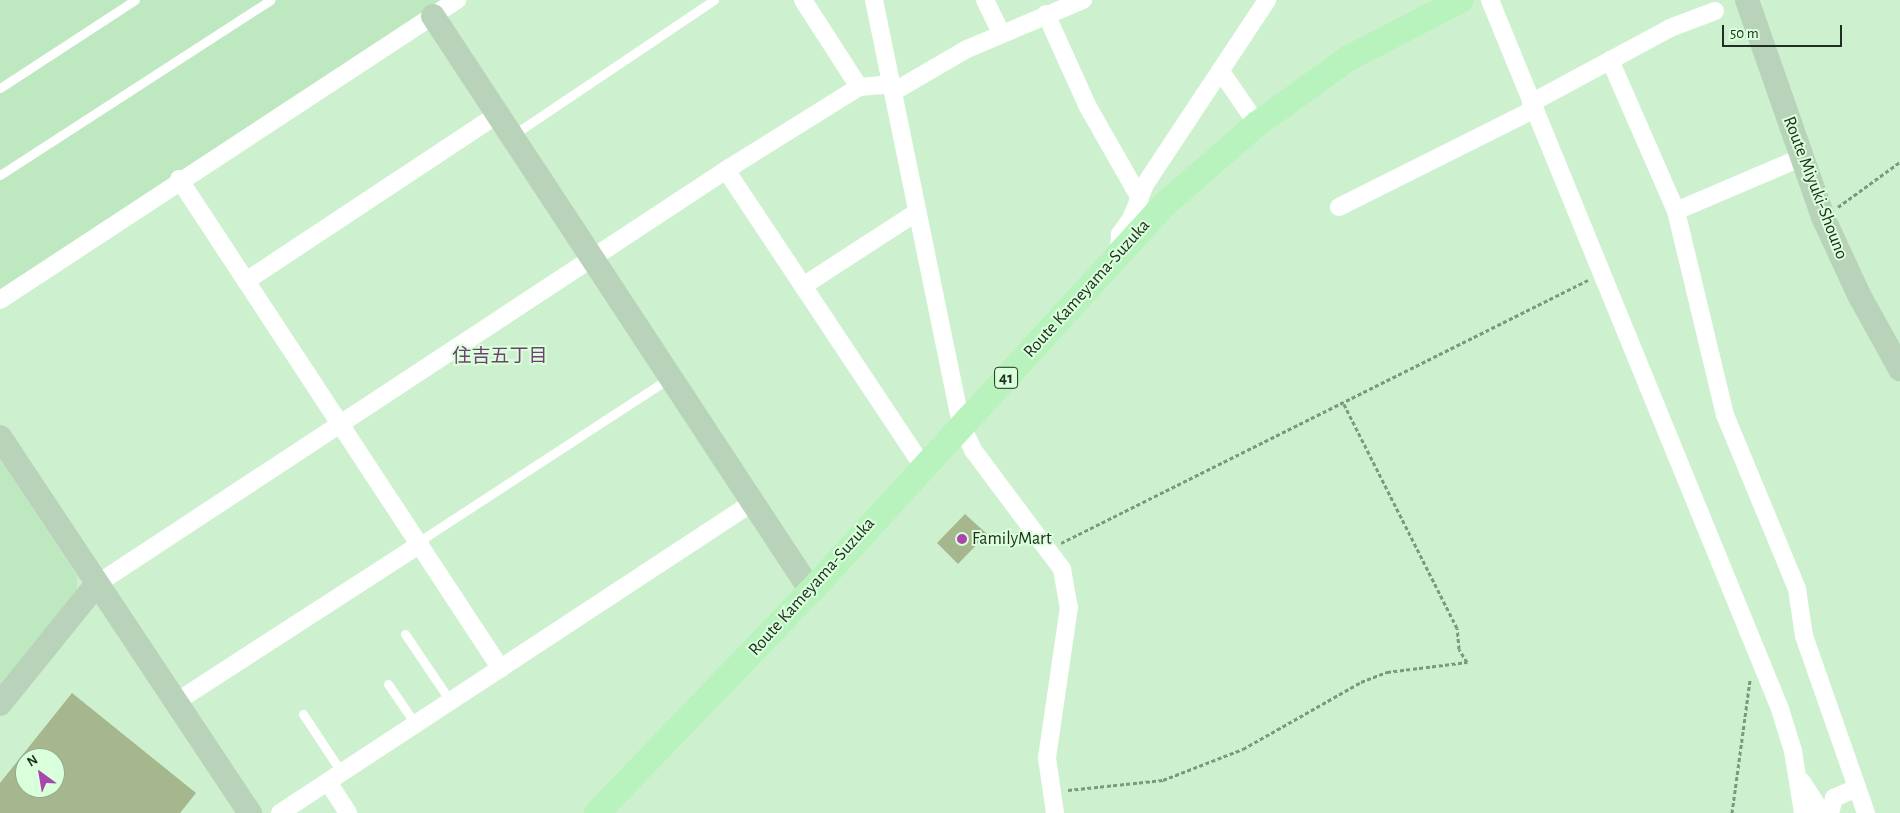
<!DOCTYPE html>
<html>
<head>
<meta charset="utf-8">
<style>
	body { margin:0 }
	#map { position:relative; width:1900px; height:813px; overflow:hidden; background:#cdf1ce; font-family:"Alegreya Sans","Noto Sans JP",sans-serif }
	div>[style] { position:absolute }
	.built>* { inset:0; background:#bee8c0 }
	.building>* { inset:0; background:#a6b78d }
	.path>* { height:3px; margin-top:-1.5px; transform-origin:0; background:repeating-linear-gradient(90deg,#7e987f 0 4px,transparent 0 6.5px) }
	.lane>* { height:9px; margin:-4.5px; padding:0 4.5px; transform-origin:4.5px; border-radius:4.5px; background:#fff }
	.street>* { height:18px; margin:-9px; padding:0 9px; transform-origin:9px; border-radius:9px; background:#fff }
	.secondary>* { height:24px; margin:-12px; padding:0 12px; transform-origin:12px; border-radius:12px; background:#b8d3ba }
	.primary>* { height:26px; margin:-13px; padding:0 13px; transform-origin:13px; border-radius:13px; background:#b8f3bd }
	.dots>* { width:14px; height:14px; translate:-50% -50%; box-sizing:border-box; border:2px solid #daffdb; border-radius:50% }
	span { translate:-50% -50%; white-space:nowrap; text-align:center; line-height:1.15; -webkit-text-stroke:4px #daffdb; paint-order:stroke }
	.shield-label span { padding:1px 4px; background:#daffdb; border:1px solid; border-radius:4px; -webkit-text-stroke-width:0 }
	.shield-label { font-size:16px; color:#212f22; font-weight:700 }
	.street-label { font-size:18px; color:#212f22 }
	.poi-label { font-size:18px; color:#212f22 }
	.left { translate:0 -50%; text-align:left }
	.neighbourhood-label { font-size:19px; color:#713f72 }
	.north { position:absolute; left:15px; top:748px; width:50px; height:50px; box-sizing:border-box; background:#daffdb; border:1px solid #90ac91; border-radius:50%; rotate:328deg; font-size:14px; font-weight:700; line-height:20px; text-align:center; color:#212f22 }
	.north::after { content:''; display:block; margin:auto; width:18px; height:22px; background:#a946ad; clip-path:polygon(50% 0,100% 100%,50% 72%,0 100%) }
	.scale { position:absolute; left:1722px; top:25px; width:120px; height:22px; box-sizing:border-box; border:2px solid #212f22; border-top:0; padding-left:6px; font-size:15px; line-height:18px; white-space:nowrap; color:#212f22; -webkit-text-stroke:4px #daffdb; paint-order:stroke }
</style>
</head>
<body>
<div id="map">
	<div class="built">
		<div style="clip-path:polygon(0 0,445px 0,0 292px)"></div>
		<div style="clip-path:polygon(0 459px,77px 576px,77px 591px,0 687px)"></div>
	</div>
	<div class="building">
		<div style="clip-path:polygon(965px 514px,987px 534px,958px 564px,937px 543px)"></div>
		<div style="clip-path:polygon(evenodd,72px 693px,196px 793px,180px 813px,0 813px,0 783px,72px 693px,25px 758px,55px 758px,55px 788px,25px 788px,25px 758px)"></div>
	</div>
	<div class="path">
		<div style="left:1838px;top:207px;width:77px;rotate:-36deg"></div>
		<div style="left:1061px;top:543px;width:589px;rotate:-26.52deg"></div>
		<div style="left:1068px;top:790px;width:96px;rotate:-6deg"></div>
		<div style="left:1163px;top:780px;width:86px;rotate:-21.2deg"></div>
		<div style="left:1243px;top:749px;width:136px;rotate:-29.6deg"></div>
		<div style="left:1361px;top:682px;width:28px;rotate:-21deg"></div>
		<div style="left:1387px;top:672px;width:81px;rotate:-7.1deg"></div>
		<div style="left:1467px;top:662px;width:15px;rotate:-122deg"></div>
		<div style="left:1459px;top:649px;width:21px;rotate:-95deg"></div>
		<div style="left:1457px;top:628px;width:253px;rotate:-116.8deg"></div>
		<div style="left:1732px;top:813px;width:135px;rotate:-82.3deg"></div>
	</div>
	<div class="lane">
		<div style="left:0;top:88px;width:161px;rotate:-33.1deg"></div>
		<div style="left:513px;top:135px;width:242px;rotate:-33.9deg"></div>
		<div style="left:0;top:175px;width:322px;rotate:-32.9deg"></div>
		<div style="left:418px;top:542px;width:301px;rotate:-33.1deg"></div>
		<div style="left:405px;top:634px;width:82px;rotate:55.9deg"></div>
		<div style="left:388px;top:684px;width:50px;rotate:55.7deg"></div>
		<div style="left:303px;top:714px;width:71px;rotate:56.5deg"></div>
	</div>
	<div class="street">
		<div style="left:803px;top:0;width:103px;rotate:57.2deg"></div>
		<div style="left:874px;top:0;width:436px;rotate:78.4deg"></div>
		<div style="left:962px;top:427px;width:25px;rotate:64deg"></div>
		<div style="left:973px;top:450px;width:149px;rotate:53.2deg"></div>
		<div style="left:1062px;top:569px;width:39px;rotate:80deg"></div>
		<div style="left:1069px;top:607px;width:153px;rotate:98.3deg"></div>
		<div style="left:1047px;top:758px;width:56px;rotate:81.7deg"></div>
		<div style="left:985px;top:0;width:37px;rotate:64deg"></div>
		<div style="left:1490px;top:0;width:766px;rotate:67.75deg"></div>
		<div style="left:1780px;top:709px;width:44px;rotate:72.8deg"></div>
		<div style="left:1793px;top:751px;width:63px;rotate:80.8deg"></div>
		<div style="left:1046px;top:14px;width:102px;rotate:65.7deg"></div>
		<div style="left:1088px;top:107px;width:105px;rotate:60.3deg"></div>
		<div style="left:1610px;top:60px;width:165px;rotate:66.4deg"></div>
		<div style="left:1676px;top:211px;width:210px;rotate:76.5deg"></div>
		<div style="left:1725px;top:415px;width:188px;rotate:67.5deg"></div>
		<div style="left:1797px;top:589px;width:48px;rotate:81.5deg"></div>
		<div style="left:1804px;top:636px;width:188px;rotate:70.7deg"></div>
		<div style="left:1222px;top:73px;width:62px;rotate:55.5deg"></div>
		<div style="left:893px;top:92px;width:86px;rotate:-30.2deg"></div>
		<div style="left:967px;top:49px;width:126px;rotate:-22.9deg"></div>
		<div style="left:1531px;top:103px;width:158px;rotate:-28.3deg"></div>
		<div style="left:1670px;top:28px;width:48px;rotate:-20.7deg"></div>
		<div style="left:726px;top:170px;width:354px;rotate:56.4deg"></div>
		<div style="left:179px;top:179px;width:586px;rotate:56.69deg"></div>
		<div style="left:1339px;top:207px;width:217px;rotate:-26.6deg"></div>
		<div style="left:1676px;top:211px;width:135px;rotate:-23.1deg"></div>
		<div style="left:1119px;top:254px;width:20px;rotate:-87deg"></div>
		<div style="left:1120px;top:234px;width:19px;rotate:-54deg"></div>
		<div style="left:1131px;top:219px;width:35px;rotate:-68deg"></div>
		<div style="left:1144px;top:186px;width:223px;rotate:-56.5deg"></div>
		<div style="left:246px;top:281px;width:302px;rotate:-33.5deg"></div>
		<div style="left:803px;top:286px;width:136px;rotate:-33deg"></div>
		<div style="left:0;top:300px;width:547px;rotate:-33.28deg"></div>
		<div style="left:97px;top:584px;width:753px;rotate:-33.35deg"></div>
		<div style="left:726px;top:170px;width:157px;rotate:-32deg"></div>
		<div style="left:859px;top:87px;width:32px;rotate:-5deg"></div>
		<div style="left:176px;top:702px;width:291px;rotate:-32.9deg"></div>
		<div style="left:328px;top:782px;width:37px;rotate:57deg"></div>
		<div style="left:1802px;top:782px;width:37px;rotate:57deg"></div>
		<div style="left:280px;top:813px;width:565px;rotate:-33.3deg"></div>
		<div style="left:1830px;top:813px;width:16px;rotate:-75deg"></div>
		<div style="left:1834px;top:798px;width:24px;rotate:-24deg"></div>
	</div>
	<div class="secondary">
		<div style="left:1747px;top:0;width:230px;rotate:70.7deg"></div>
		<div style="left:1823px;top:217px;width:86px;rotate:65.2deg"></div>
		<div style="left:1859px;top:295px;width:85px;rotate:61deg"></div>
		<div style="left:433px;top:16px;width:688px;rotate:56.68deg"></div>
		<div style="left:0;top:437px;width:452px;rotate:56.4deg"></div>
		<div style="left:0;top:704px;width:154px;rotate:-51.1deg"></div>
	</div>
	<div class="primary">
		<div style="left:597px;top:813px;width:308px;rotate:-46.1deg"></div>
		<div style="left:811px;top:591px;width:524px;rotate:-47.55deg"></div>
		<div style="left:1165px;top:204px;width:122px;rotate:-41deg"></div>
		<div style="left:1257px;top:124px;width:113px;rotate:-35.7deg"></div>
		<div style="left:1349px;top:58px;width:126px;rotate:-27.4deg"></div>
	</div>
	<div class="dots">
		<div style="left:962px;top:539px;background:#a946ad"></div>
	</div>
	<div class="shield-label">
		<span style="left:1006px;top:378px">41</span>
	</div>
	<div class="street-label">
		<span style="left:1815px;top:188px;rotate:69deg">Route Miyuki-Shouno</span>
		<span style="left:1087px;top:289px;rotate:-48deg">Route Kameyama-Suzuka</span>
		<span style="left:812px;top:587px;rotate:-48deg">Route Kameyama-Suzuka</span>
	</div>
	<div class="poi-label">
		<span class="left" style="left:972px;top:539px">FamilyMart</span>
	</div>
	<div class="neighbourhood-label">
		<span style="left:500px;top:357px">住吉五丁目</span>
	</div>
	<div class="north">N</div>
	<div class="scale">50 m</div>
</div>
</body>
</html>
